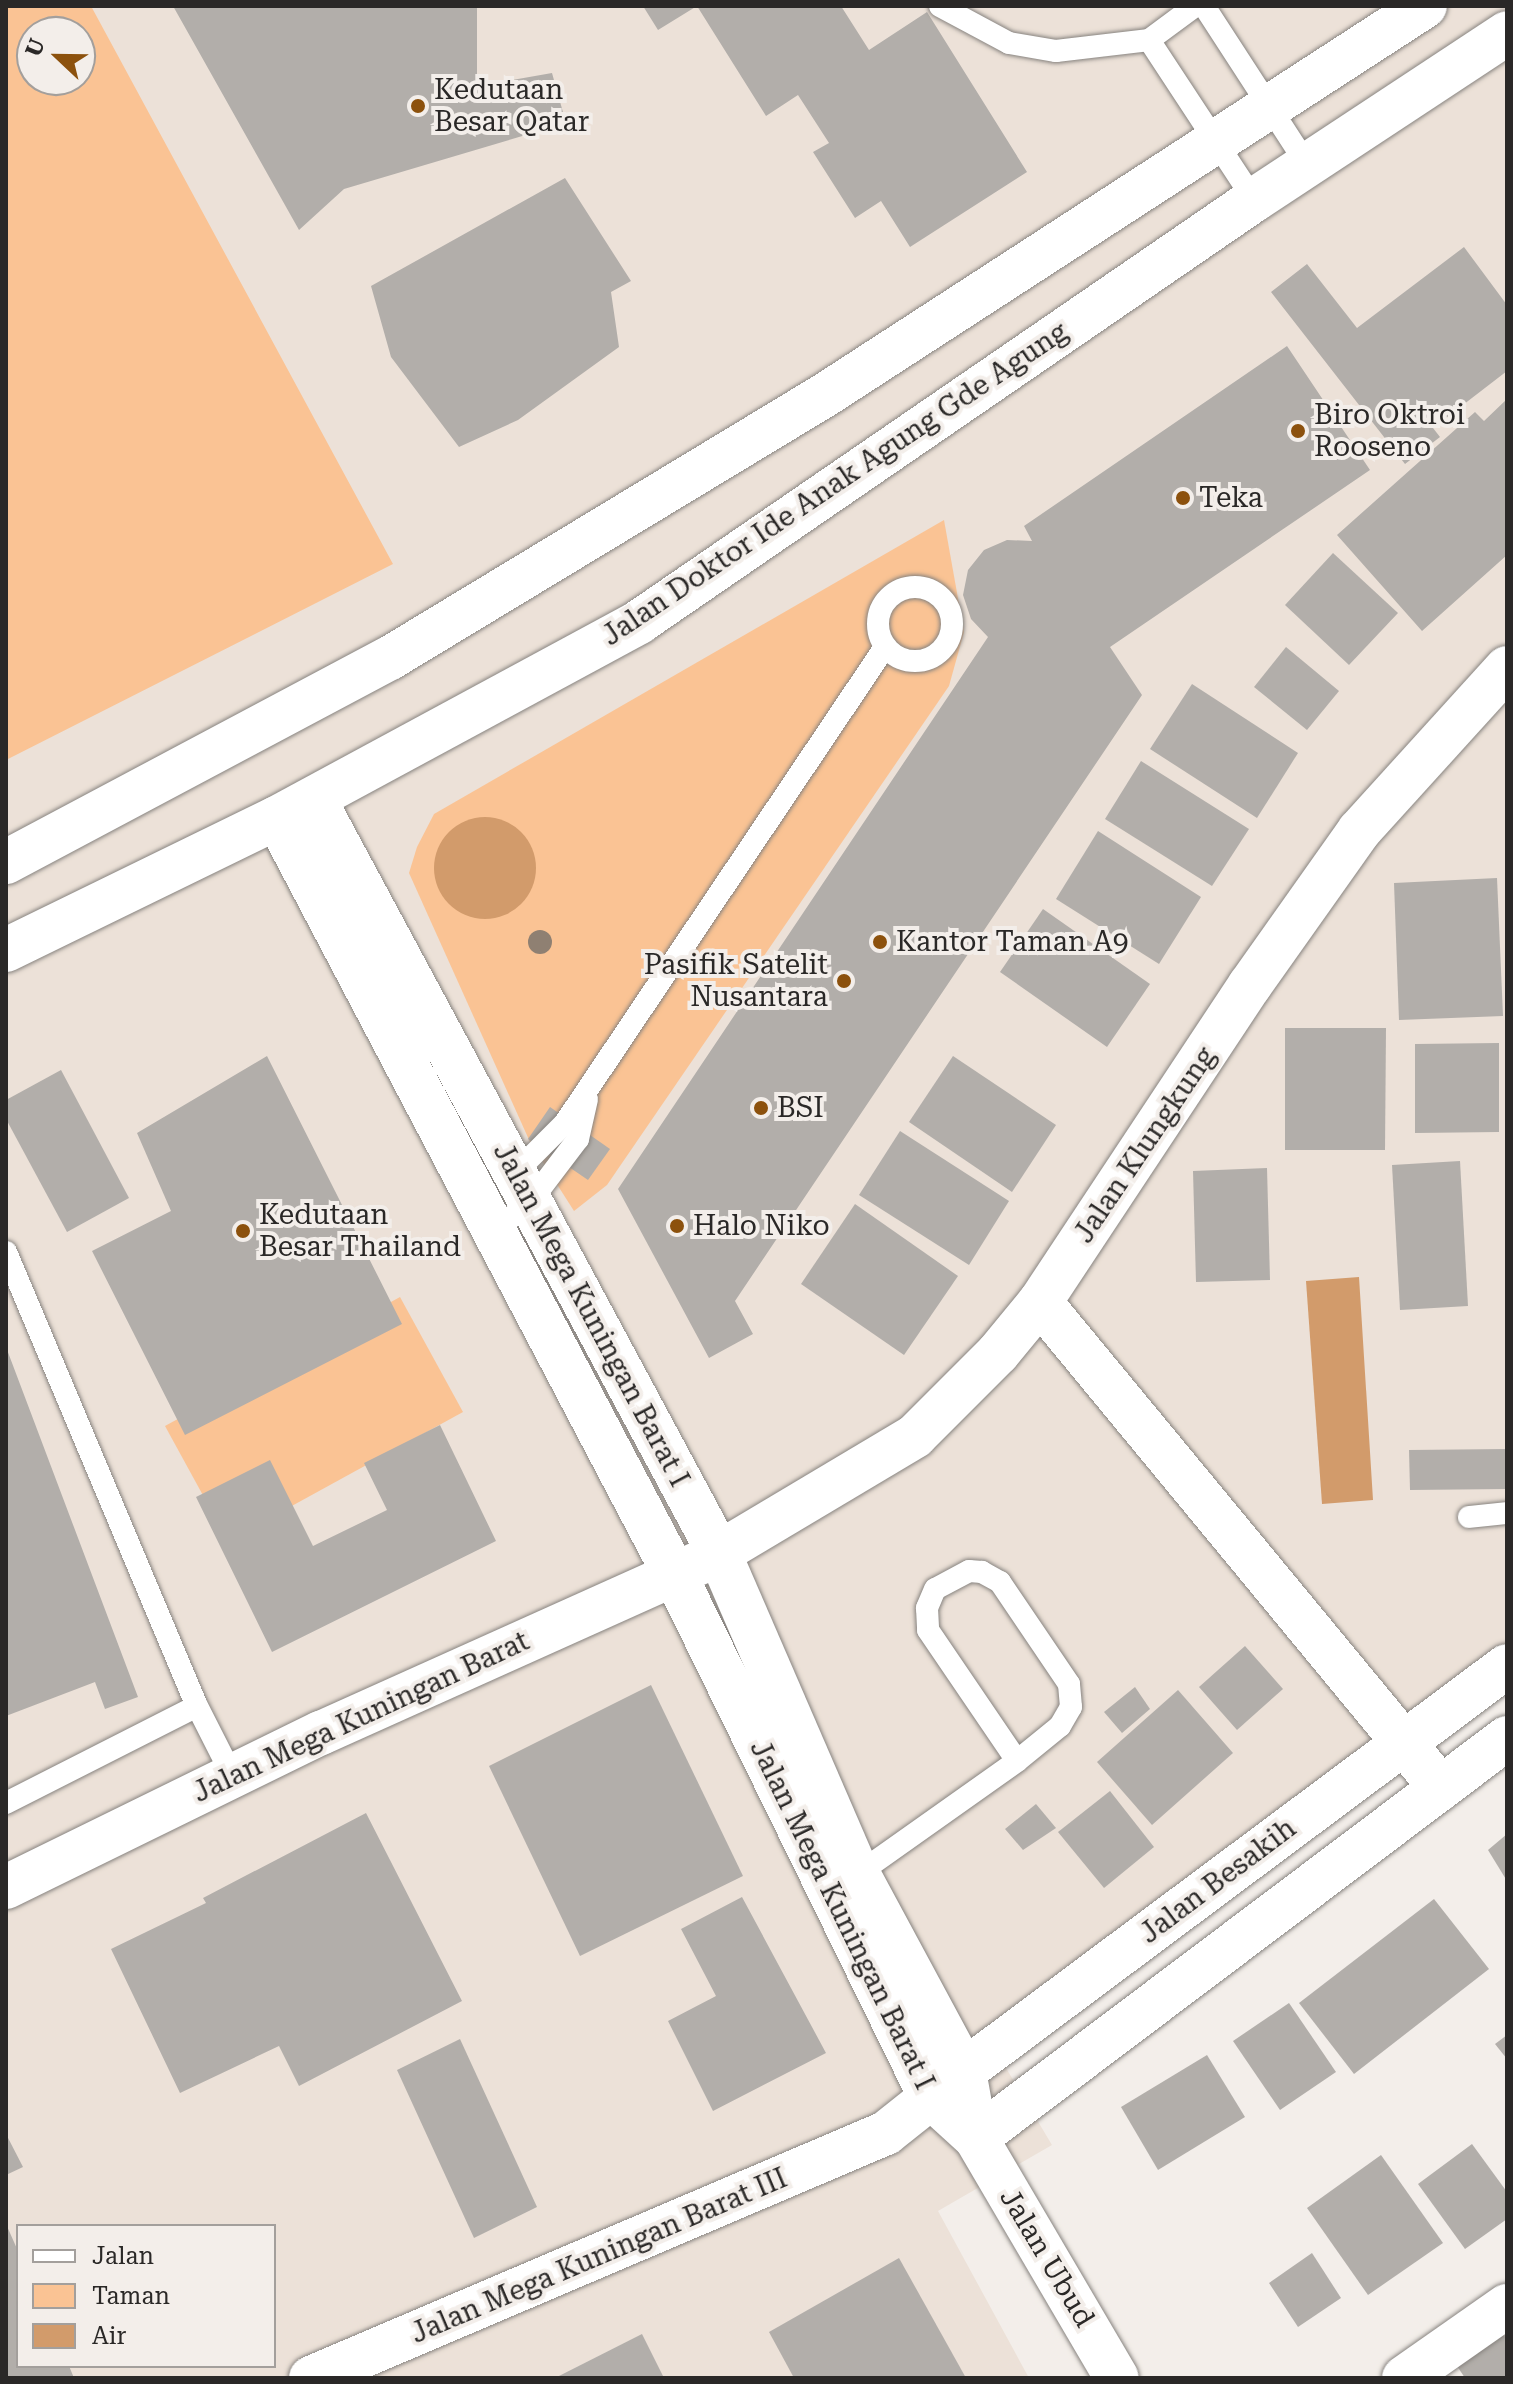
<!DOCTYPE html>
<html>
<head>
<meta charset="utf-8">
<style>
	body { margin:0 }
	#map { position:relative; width:1513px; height:2384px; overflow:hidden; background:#f3eeea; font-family:"Roboto Serif",serif }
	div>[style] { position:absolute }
	.built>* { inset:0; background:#ece1d8 }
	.green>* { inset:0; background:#fac394 }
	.water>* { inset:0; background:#d29b6b }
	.round { border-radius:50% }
	.building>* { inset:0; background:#b2aeaa }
	.roads { filter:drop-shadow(0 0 2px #87837f) drop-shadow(0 0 2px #87837f) }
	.service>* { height:22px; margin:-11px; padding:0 11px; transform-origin:11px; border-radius:11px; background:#fff }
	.service>.ring { margin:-11px; padding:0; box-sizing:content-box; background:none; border:22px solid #fff; border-radius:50% }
	.minor>* { height:44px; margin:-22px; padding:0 22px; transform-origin:22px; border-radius:22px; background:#fff }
	.tertiary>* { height:44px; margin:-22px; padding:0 22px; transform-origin:22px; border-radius:22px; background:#fff }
	.secondary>* { height:44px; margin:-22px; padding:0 22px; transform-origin:22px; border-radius:22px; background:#fff }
	.trees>* { width:24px; height:24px; margin:-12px; border-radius:50%; background:#8f8072 }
	.dots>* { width:22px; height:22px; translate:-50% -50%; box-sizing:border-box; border:4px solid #f3eeea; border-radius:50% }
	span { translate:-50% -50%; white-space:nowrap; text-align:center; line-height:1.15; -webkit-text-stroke:8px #f3eeea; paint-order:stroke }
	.poi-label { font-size:28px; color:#2a2827 }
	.left { translate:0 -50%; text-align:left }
	.right { translate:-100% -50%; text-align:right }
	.street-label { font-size:28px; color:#2a2827 }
	.frame { position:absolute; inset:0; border:8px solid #2a2827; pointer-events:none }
	.legend { position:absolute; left:16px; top:2224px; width:260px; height:144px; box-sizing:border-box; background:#f3eeea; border:2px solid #a39f9c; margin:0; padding:10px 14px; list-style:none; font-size:24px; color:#2a2827 }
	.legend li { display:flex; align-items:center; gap:16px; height:40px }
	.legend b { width:40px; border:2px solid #a39f9c }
	.north { position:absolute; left:16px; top:16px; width:80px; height:80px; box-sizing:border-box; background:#f3eeea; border:2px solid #a39f9c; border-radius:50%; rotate:292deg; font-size:22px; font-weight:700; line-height:32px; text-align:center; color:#2a2827 }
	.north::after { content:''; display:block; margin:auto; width:28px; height:36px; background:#8c510d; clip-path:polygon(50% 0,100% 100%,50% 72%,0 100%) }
</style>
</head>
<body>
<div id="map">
	<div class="built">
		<div style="clip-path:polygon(evenodd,6px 6px,1507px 6px,1507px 1644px,1000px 2058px,1052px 2145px,938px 2211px,1029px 2378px,6px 2378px,6px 6px,32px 32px,80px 32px,80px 80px,32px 80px,32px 32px,6px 6px,18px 2226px,274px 2226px,274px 2366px,18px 2366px,18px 2226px)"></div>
	</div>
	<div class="green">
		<div style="clip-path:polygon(evenodd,6px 6px,91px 6px,393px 564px,6px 760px,6px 6px,32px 32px,80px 32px,80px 80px,32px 80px,32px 32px)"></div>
		<div style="clip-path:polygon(944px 520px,964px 632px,949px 686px,607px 1185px,574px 1211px,530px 1142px,409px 873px,417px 847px,434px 814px)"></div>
		<div style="clip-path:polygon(400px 1297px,463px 1412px,228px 1541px,165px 1426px)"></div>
	</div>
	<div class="water">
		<div class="round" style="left:434px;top:817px;width:102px;height:102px"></div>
		<div style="clip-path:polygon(1359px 1277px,1373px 1500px,1322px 1504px,1306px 1281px)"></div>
	</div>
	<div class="building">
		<div style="clip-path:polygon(173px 6px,477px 6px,477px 86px,552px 73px,566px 123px,344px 189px,299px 230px)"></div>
		<div style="clip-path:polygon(643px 6px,841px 6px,869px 50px,927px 12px,1027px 172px,910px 247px,881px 201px,855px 218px,813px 152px,829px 143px,798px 95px,766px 116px,697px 6px,658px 30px)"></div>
		<div style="clip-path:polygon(565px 178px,631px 281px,611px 292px,619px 347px,518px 420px,459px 447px,391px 357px,371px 286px)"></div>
		<div style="clip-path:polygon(1464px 247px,1507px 305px,1507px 371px,1433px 428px,1440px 437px,1405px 464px,1271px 292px,1307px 264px,1357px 328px)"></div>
		<div style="clip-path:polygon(1287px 346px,1370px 470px,1110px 647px,1142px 695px,735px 1301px,753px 1334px,709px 1358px,618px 1189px,988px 637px,971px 619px,963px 595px,968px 570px,984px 550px,1007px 540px,1032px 541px,1024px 526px)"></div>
		<div style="clip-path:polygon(1507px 399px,1507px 555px,1422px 631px,1337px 535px,1475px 412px,1484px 421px)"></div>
		<div style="clip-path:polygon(1333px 553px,1398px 613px,1349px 665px,1285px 605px)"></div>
		<div style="clip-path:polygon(1286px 647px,1339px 691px,1307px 730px,1254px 687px)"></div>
		<div style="clip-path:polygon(1192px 684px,1298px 753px,1257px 818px,1150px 749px)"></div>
		<div style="clip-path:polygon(1141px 761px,1249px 829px,1212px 886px,1105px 819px)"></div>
		<div style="clip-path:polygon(1098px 831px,1201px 897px,1159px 964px,1056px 899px)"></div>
		<div style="clip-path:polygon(1497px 878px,1503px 1016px,1399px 1020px,1394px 883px)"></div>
		<div style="clip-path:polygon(1043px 909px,1150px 984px,1107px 1047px,1000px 972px)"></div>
		<div style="clip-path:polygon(1285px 1028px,1386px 1028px,1385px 1150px,1285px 1150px)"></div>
		<div style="clip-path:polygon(1499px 1043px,1499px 1132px,1415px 1133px,1415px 1044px)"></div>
		<div style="clip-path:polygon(267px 1056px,402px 1324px,185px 1435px,92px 1251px,171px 1211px,137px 1133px)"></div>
		<div style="clip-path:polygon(953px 1056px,1056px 1125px,1012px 1192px,909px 1122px)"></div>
		<div style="clip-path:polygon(61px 1070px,129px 1198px,67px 1232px,6px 1119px,6px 1100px)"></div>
		<div style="clip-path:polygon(550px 1107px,610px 1149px,588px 1180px,528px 1139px)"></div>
		<div style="clip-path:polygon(900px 1131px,1009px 1201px,969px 1265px,859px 1195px)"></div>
		<div style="clip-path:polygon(1460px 1161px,1468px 1306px,1400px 1310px,1392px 1165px)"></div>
		<div style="clip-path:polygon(1267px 1168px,1270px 1280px,1196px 1282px,1193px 1171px)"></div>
		<div style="clip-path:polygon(855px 1204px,958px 1276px,904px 1355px,801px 1284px)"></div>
		<div style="clip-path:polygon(6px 1347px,138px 1697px,105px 1709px,95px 1682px,6px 1716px)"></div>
		<div style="clip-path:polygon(440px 1425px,496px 1541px,272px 1652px,196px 1497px,270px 1460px,313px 1546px,387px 1510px,364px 1463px)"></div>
		<div style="clip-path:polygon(1507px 1449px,1507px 1489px,1410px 1490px,1409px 1450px)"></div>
		<div style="clip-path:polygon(1245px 1646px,1283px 1689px,1237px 1730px,1199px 1687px)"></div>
		<div style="clip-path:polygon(651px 1685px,743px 1876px,580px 1956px,489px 1766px)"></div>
		<div style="clip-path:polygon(1135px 1687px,1150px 1709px,1122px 1733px,1104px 1712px)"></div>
		<div style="clip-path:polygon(1178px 1690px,1233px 1753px,1152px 1825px,1097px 1762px)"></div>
		<div style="clip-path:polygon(1110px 1791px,1154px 1847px,1104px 1888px,1058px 1832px)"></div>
		<div style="clip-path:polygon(1036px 1804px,1056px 1828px,1023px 1850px,1005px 1829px)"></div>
		<div style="clip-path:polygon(366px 1813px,462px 2001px,299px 2086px,279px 2046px,180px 2093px,111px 1949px,206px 1903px,203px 1898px)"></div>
		<div style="clip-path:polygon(1507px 1834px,1507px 1881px,1488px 1850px)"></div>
		<div style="clip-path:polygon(742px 1897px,826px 2053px,713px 2111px,668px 2021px,716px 1996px,681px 1929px)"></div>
		<div style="clip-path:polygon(1434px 1899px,1489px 1969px,1354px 2074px,1299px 2003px)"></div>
		<div style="clip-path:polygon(1289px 2003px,1336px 2072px,1280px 2110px,1233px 2041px)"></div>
		<div style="clip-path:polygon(1507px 2035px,1507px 2059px,1495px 2044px)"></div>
		<div style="clip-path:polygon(460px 2039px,537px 2207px,474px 2238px,397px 2070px)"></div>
		<div style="clip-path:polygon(1207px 2055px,1245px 2117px,1158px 2170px,1121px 2107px)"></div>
		<div style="clip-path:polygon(6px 2134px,23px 2167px,6px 2175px)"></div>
		<div style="clip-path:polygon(1472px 2144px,1507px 2192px,1507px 2219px,1465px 2249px,1418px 2184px)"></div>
		<div style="clip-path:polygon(1381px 2155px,1443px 2243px,1368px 2295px,1307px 2208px)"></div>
		<div style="clip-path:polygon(6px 2224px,18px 2251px,18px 2366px,69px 2366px,74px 2378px,6px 2378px)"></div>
		<div style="clip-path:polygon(1312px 2253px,1341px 2298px,1298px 2327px,1269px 2283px)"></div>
		<div style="clip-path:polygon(899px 2258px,966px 2378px,794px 2378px,769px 2332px)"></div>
		<div style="clip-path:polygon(642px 2334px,664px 2378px,555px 2378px)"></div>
		<div style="clip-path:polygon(1503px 2334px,1507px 2340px,1507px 2378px,1465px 2378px,1457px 2366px)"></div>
	</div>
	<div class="roads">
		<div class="service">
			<div style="left:940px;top:6px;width:78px;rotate:28.2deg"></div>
			<div style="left:1009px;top:43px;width:48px;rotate:9.7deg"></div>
			<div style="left:1056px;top:51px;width:94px;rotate:-6.7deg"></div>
			<div style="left:1149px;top:40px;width:57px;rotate:-36.5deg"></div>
			<div style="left:1204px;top:6px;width:191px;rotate:57deg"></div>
			<div style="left:1149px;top:40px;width:191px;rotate:56.7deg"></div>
			<div class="ring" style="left:878px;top:587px;width:52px;height:52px"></div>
			<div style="left:515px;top:1181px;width:23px;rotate:-59deg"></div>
			<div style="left:527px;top:1161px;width:54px;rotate:-45deg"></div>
			<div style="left:565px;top:1123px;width:574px;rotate:-56.09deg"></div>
			<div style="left:494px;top:1231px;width:46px;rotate:-38.9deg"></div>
			<div style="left:530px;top:1202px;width:79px;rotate:-52.7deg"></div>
			<div style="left:578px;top:1139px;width:41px;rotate:-77.3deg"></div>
			<div style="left:6px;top:1252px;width:493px;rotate:67.2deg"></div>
			<div style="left:197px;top:1706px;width:77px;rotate:63.1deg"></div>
			<div style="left:1469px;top:1517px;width:38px;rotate:-6deg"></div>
			<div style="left:6px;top:1803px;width:214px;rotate:-26.9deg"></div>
			<div style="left:852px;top:1878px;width:202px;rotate:-35.3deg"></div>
			<div style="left:1017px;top:1761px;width:55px;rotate:-39.1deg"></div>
			<div style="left:1060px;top:1726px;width:22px;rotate:-60deg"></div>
			<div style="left:1071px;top:1707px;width:23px;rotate:-95deg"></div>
			<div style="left:1069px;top:1684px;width:123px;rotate:-124.1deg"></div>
			<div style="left:1000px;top:1582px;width:21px;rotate:-151deg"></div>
			<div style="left:982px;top:1572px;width:13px;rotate:-176deg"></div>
			<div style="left:969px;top:1571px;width:38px;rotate:152deg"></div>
			<div style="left:935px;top:1589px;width:21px;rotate:113deg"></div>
			<div style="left:927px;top:1608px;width:22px;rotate:87deg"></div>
			<div style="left:928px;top:1630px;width:158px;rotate:55.8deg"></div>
		</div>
		<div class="minor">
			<div style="left:1040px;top:1302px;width:630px;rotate:50.47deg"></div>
			<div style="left:719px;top:1553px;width:228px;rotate:-30.8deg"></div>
			<div style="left:915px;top:1436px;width:117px;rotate:-45deg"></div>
			<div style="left:998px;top:1353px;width:66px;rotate:-50.5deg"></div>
			<div style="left:1040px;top:1302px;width:380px;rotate:-56.5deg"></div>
			<div style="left:1250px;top:985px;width:189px;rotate:-54.7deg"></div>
			<div style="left:1359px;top:831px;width:220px;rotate:-47.8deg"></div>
			<div style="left:976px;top:2138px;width:278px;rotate:59.6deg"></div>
			<div style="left:1404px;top:2378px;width:126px;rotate:-35deg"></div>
		</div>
		<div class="tertiary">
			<div style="left:314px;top:799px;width:856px;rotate:61.76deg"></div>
			<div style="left:719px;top:1553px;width:350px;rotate:66.6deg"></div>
			<div style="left:858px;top:1874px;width:224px;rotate:61.7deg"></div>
			<div style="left:964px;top:2071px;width:68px;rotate:79.8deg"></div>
			<div style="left:277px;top:818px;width:855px;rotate:62.27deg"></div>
			<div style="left:675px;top:1575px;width:580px;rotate:63.92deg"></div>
			<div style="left:930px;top:2096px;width:62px;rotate:42.4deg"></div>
			<div style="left:6px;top:1887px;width:351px;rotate:-26.1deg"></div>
			<div style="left:321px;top:1733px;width:419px;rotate:-24.2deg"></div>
			<div style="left:976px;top:2138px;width:665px;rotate:-36.99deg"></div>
			<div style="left:311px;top:2378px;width:625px;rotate:-23.08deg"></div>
			<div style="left:886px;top:2133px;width:100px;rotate:-38.5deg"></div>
			<div style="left:964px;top:2071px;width:677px;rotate:-36.72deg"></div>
		</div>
		<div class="secondary">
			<div style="left:6px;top:862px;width:435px;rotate:-28deg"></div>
			<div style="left:390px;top:658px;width:508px;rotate:-31.16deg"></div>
			<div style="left:825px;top:395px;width:715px;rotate:-32.96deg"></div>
			<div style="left:6px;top:950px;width:301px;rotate:-26deg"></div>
			<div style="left:277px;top:818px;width:412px;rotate:-28.4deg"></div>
			<div style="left:639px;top:622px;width:746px;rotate:-34.46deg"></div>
			<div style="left:1254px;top:200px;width:303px;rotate:-33.4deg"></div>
		</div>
	</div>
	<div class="trees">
		<div style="left:540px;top:942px"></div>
	</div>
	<div class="dots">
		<div style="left:418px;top:106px;background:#8c510d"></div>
		<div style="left:1298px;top:431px;background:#8c510d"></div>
		<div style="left:1183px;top:498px;background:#8c510d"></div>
		<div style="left:880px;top:942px;background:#8c510d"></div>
		<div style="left:844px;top:981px;background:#8c510d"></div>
		<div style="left:761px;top:1108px;background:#8c510d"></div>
		<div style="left:677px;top:1226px;background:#8c510d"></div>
		<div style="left:243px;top:1231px;background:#8c510d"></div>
	</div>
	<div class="poi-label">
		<span class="left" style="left:434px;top:106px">Kedutaan<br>Besar Qatar</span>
		<span class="left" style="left:1314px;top:431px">Biro Oktroi<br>Rooseno</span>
		<span class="left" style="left:1199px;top:498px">Teka</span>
		<span class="left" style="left:896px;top:942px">Kantor Taman A9</span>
		<span class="right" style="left:828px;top:981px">Pasifik Satelit<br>Nusantara</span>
		<span class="left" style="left:777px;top:1108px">BSI</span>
		<span class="left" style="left:259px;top:1231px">Kedutaan<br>Besar Thailand</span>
		<span class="left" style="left:693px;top:1226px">Halo Niko</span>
	</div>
	<div class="street-label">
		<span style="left:835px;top:484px;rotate:-34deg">Jalan Doktor Ide Anak Agung Gde Agung</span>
		<span style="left:1145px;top:1145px;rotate:-56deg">Jalan Klungkung</span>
		<span style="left:591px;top:1315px;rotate:62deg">Jalan Mega Kuningan Barat I</span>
		<span style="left:361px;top:1717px;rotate:-25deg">Jalan Mega Kuningan Barat</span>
		<span style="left:1218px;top:1881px;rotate:-37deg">Jalan Besakih</span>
		<span style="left:842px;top:1915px;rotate:64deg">Jalan Mega Kuningan Barat I</span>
		<span style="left:599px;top:2256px;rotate:-23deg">Jalan Mega Kuningan Barat III</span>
		<span style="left:1047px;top:2258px;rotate:59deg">Jalan Ubud</span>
	</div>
	<div class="frame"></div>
	<ul class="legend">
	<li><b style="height:10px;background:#fff"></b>Jalan</li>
	<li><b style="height:22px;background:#fac394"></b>Taman</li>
	<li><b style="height:22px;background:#d29b6b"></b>Air</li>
	</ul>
	<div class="north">U</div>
</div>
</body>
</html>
